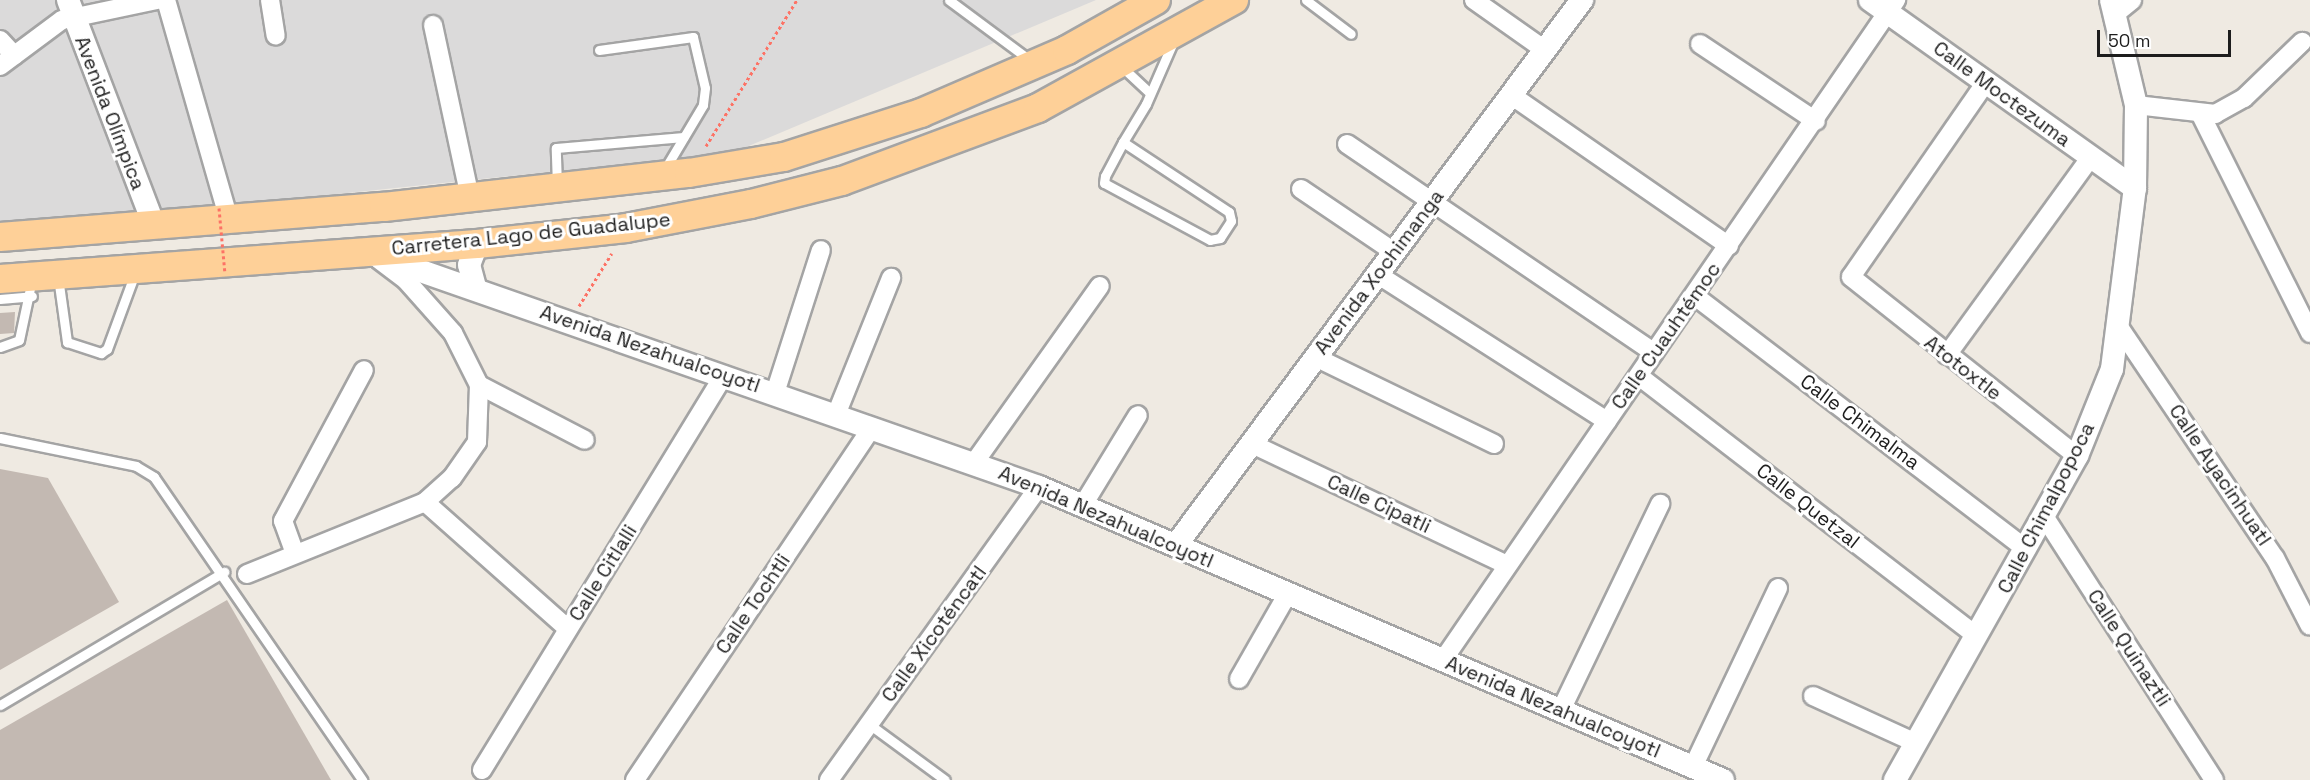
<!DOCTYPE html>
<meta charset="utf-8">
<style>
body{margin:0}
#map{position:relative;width:2310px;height:780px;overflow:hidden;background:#efeae2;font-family:"Space Grotesk",sans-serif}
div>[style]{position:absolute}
.residential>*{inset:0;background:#dbdada}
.building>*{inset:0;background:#c3b9b2}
.path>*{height:3px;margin-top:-1.5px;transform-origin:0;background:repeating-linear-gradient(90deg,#fd7265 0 3px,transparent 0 6px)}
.roads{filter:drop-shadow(2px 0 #a4a4a4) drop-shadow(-2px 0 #a4a4a4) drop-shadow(0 2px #a4a4a4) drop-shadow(0 -2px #a4a4a4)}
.service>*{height:9px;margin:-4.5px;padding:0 4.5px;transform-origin:4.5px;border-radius:4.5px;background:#fff}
.minor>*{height:18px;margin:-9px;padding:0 9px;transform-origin:9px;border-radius:9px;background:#fff}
.tertiary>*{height:22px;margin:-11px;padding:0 11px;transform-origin:11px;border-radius:11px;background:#fff}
.primary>*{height:28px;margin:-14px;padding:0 14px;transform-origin:14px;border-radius:14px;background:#fed098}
.path-bridge>*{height:3px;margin-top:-1.5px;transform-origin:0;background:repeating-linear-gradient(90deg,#fd7265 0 3px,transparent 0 6px)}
span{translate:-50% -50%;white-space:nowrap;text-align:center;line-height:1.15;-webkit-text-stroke:6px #fff;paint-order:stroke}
.street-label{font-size:20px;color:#1d1d1d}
.scale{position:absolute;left:2097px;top:30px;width:134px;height:27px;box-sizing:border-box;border:3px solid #1d1d1d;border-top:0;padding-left:8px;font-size:18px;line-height:21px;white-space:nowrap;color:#1d1d1d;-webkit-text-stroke:4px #fff;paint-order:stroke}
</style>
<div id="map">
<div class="residential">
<i style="clip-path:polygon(0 0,1096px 0,732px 153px,0 229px)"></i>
</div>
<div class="building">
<i style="clip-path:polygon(15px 312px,14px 333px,0 334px,0 313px)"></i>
<i style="clip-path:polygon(0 469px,48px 478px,119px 602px,0 670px)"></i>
<i style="clip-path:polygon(227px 600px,331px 780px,0 780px,0 730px)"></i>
</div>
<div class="path">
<i style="left:706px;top:146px;width:172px;rotate:-58.1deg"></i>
<i style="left:579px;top:306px;width:62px;rotate:-58.1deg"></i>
</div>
<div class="roads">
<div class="service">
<i style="left:949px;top:0;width:102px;rotate:36.6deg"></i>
<i style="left:1306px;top:0;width:56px;rotate:37.1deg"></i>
<i style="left:599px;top:50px;width:95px;rotate:-7.9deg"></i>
<i style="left:693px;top:37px;width:52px;rotate:76.8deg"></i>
<i style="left:705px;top:88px;width:17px;rotate:97deg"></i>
<i style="left:703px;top:105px;width:78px;rotate:120.8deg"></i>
<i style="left:1121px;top:66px;width:37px;rotate:43deg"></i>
<i style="left:1123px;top:142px;width:127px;rotate:33.4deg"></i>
<i style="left:1229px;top:212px;width:9px;rotate:77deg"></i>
<i style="left:1231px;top:221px;width:20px;rotate:123deg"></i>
<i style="left:1220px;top:238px;width:10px;rotate:169deg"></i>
<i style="left:1210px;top:240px;width:120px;rotate:-151.7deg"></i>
<i style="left:1104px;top:183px;width:7px;rotate:-82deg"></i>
<i style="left:1105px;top:176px;width:38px;rotate:-62deg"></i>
<i style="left:1123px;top:142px;width:44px;rotate:-58.8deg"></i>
<i style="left:1146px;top:104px;width:68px;rotate:-66.5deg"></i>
<i style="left:557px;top:185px;width:37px;rotate:-92deg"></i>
<i style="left:556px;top:148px;width:128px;rotate:-4.9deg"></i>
<i style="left:58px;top:277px;width:66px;rotate:82.1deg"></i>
<i style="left:67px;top:342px;width:36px;rotate:18deg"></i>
<i style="left:101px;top:353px;width:7px;rotate:-34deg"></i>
<i style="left:107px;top:349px;width:81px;rotate:-69.8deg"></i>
<i style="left:0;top:299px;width:32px;rotate:-5deg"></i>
<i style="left:0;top:347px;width:20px;rotate:-20deg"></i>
<i style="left:19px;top:340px;width:62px;rotate:-78deg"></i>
<i style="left:0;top:438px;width:139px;rotate:11.6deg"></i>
<i style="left:136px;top:466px;width:21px;rotate:31deg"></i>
<i style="left:154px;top:477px;width:368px;rotate:55.5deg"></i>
<i style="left:0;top:705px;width:261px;rotate:-30.7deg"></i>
<i style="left:869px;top:724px;width:94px;rotate:36.4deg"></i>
</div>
<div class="minor">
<i style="left:166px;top:0;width:228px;rotate:74deg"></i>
<i style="left:270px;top:0;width:36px;rotate:81deg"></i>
<i style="left:1474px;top:0;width:87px;rotate:35.2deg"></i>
<i style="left:2115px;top:14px;width:22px;rotate:-39deg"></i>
<i style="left:433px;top:25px;width:176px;rotate:77.9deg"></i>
<i style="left:0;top:40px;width:21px;rotate:47deg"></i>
<i style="left:1700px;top:44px;width:139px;rotate:33.6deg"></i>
<i style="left:0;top:66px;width:77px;rotate:-36.6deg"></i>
<i style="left:62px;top:20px;width:97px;rotate:-11.9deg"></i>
<i style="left:1986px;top:82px;width:237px;rotate:124.7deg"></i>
<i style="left:1851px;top:277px;width:288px;rotate:38.4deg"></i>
<i style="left:1511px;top:95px;width:265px;rotate:34.7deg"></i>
<i style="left:2136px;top:105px;width:80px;rotate:6.5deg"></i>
<i style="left:2215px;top:114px;width:33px;rotate:-29deg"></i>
<i style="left:2244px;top:98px;width:81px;rotate:-44deg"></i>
<i style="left:2201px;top:115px;width:244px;rotate:63.4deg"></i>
<i style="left:1347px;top:144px;width:371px;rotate:34.2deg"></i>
<i style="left:1301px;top:189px;width:112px;rotate:34.1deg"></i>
<i style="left:1377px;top:274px;width:273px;rotate:32.6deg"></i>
<i style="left:1695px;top:296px;width:417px;rotate:37.4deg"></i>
<i style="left:2121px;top:330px;width:275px;rotate:56deg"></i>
<i style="left:2275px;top:558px;width:76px;rotate:62.8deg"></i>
<i style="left:1947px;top:355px;width:243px;rotate:-54deg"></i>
<i style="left:1315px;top:357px;width:199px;rotate:25.9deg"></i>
<i style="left:1639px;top:376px;width:426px;rotate:37.6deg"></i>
<i style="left:479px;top:385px;width:119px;rotate:27.4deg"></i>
<i style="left:775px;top:393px;width:150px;rotate:-72.2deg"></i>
<i style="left:836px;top:415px;width:148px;rotate:-68.1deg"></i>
<i style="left:1250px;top:443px;width:284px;rotate:25.4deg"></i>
<i style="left:974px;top:463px;width:217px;rotate:-54.6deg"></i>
<i style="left:425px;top:502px;width:191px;rotate:41.6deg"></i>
<i style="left:1083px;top:505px;width:105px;rotate:-58.6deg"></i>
<i style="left:2044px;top:516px;width:314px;rotate:57.2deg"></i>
<i style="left:294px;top:551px;width:32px;rotate:-110deg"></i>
<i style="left:283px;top:521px;width:171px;rotate:-61.8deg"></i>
<i style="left:247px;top:574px;width:192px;rotate:-22deg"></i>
<i style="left:425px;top:502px;width:36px;rotate:-42deg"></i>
<i style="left:452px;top:478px;width:44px;rotate:-55.2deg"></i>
<i style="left:477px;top:442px;width:57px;rotate:-88deg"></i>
<i style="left:479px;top:385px;width:58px;rotate:-116.6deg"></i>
<i style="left:453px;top:333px;width:71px;rotate:-131.6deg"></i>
<i style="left:406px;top:280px;width:34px;rotate:-143deg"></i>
<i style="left:1443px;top:660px;width:801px;rotate:-55.54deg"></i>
<i style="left:1239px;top:679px;width:97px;rotate:-60.3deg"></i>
<i style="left:1813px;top:696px;width:113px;rotate:24.5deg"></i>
<i style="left:1561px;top:710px;width:229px;rotate:-64.3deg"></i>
<i style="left:1693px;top:767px;width:198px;rotate:-64.6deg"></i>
<i style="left:482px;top:770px;width:463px;rotate:-58.5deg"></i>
<i style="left:635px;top:780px;width:425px;rotate:-56.1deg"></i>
<i style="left:829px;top:780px;width:360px;rotate:-54.4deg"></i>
</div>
<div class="tertiary">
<i style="left:68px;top:0;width:241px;rotate:69.1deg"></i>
<i style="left:1870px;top:0;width:325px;rotate:35.4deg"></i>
<i style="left:375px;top:255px;width:703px;rotate:19.26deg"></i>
<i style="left:1039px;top:487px;width:744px;rotate:23.19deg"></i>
<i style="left:475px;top:287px;width:23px;rotate:-105deg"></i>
<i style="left:469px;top:265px;width:22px;rotate:-69deg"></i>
<i style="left:1176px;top:545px;width:680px;rotate:-53.32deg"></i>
<i style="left:1895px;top:780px;width:372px;rotate:-60.7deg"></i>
<i style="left:2077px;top:456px;width:94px;rotate:-68.1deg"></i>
<i style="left:2112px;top:369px;width:182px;rotate:-82.8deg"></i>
<i style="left:2135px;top:188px;width:83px;rotate:-89.3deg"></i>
<i style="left:2136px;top:105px;width:108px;rotate:-103.4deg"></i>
</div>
<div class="primary">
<i style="left:0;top:237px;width:385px;rotate:-4.5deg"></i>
<i style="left:384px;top:207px;width:307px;rotate:-6.4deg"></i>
<i style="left:689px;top:173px;width:96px;rotate:-9.6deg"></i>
<i style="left:784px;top:157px;width:144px;rotate:-17.8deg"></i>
<i style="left:921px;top:113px;width:159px;rotate:-23.3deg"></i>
<i style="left:1067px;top:50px;width:102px;rotate:-29.3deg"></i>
<i style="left:0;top:279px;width:478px;rotate:-4.2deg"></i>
<i style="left:477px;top:244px;width:150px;rotate:-6.1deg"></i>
<i style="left:626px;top:228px;width:127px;rotate:-10.9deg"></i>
<i style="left:751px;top:204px;width:94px;rotate:-14.2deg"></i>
<i style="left:842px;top:181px;width:209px;rotate:-20.4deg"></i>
<i style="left:1038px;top:108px;width:224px;rotate:-28.9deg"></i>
</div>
</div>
<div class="path-bridge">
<i style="left:219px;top:208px;width:66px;rotate:84.8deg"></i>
</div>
<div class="street-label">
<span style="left:2002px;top:94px;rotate:36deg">Calle Moctezuma</span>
<span style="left:110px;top:113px;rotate:69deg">Avenida Olímpica</span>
<span style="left:531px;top:234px;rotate:-6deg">Carretera Lago de Guadalupe</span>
<span style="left:1379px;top:272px;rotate:-53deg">Avenida Xochimanga</span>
<span style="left:1666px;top:336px;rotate:-55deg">Calle Cuauhtémoc</span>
<span style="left:650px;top:349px;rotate:19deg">Avenida Nezahualcoyotl</span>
<span style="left:1963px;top:368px;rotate:38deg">Atotoxtle</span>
<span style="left:1860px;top:422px;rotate:37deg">Calle Chimalma</span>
<span style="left:2220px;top:475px;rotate:56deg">Calle Ayacinhuatl</span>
<span style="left:1379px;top:504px;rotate:25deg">Calle Cipatli</span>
<span style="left:1808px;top:506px;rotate:38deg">Calle Quetzal</span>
<span style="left:2046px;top:508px;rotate:-63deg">Calle Chimalpopoca</span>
<span style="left:1106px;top:517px;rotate:23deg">Avenida Nezahualcoyotl</span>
<span style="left:603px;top:573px;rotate:-58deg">Calle Citlalli</span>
<span style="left:753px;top:604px;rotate:-56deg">Calle Tochtli</span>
<span style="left:934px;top:634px;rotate:-54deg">Calle Xicoténcatl</span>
<span style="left:2129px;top:648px;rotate:57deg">Calle Quinaztli</span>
<span style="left:1553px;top:707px;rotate:23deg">Avenida Nezahualcoyotl</span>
</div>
<div class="scale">50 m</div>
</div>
